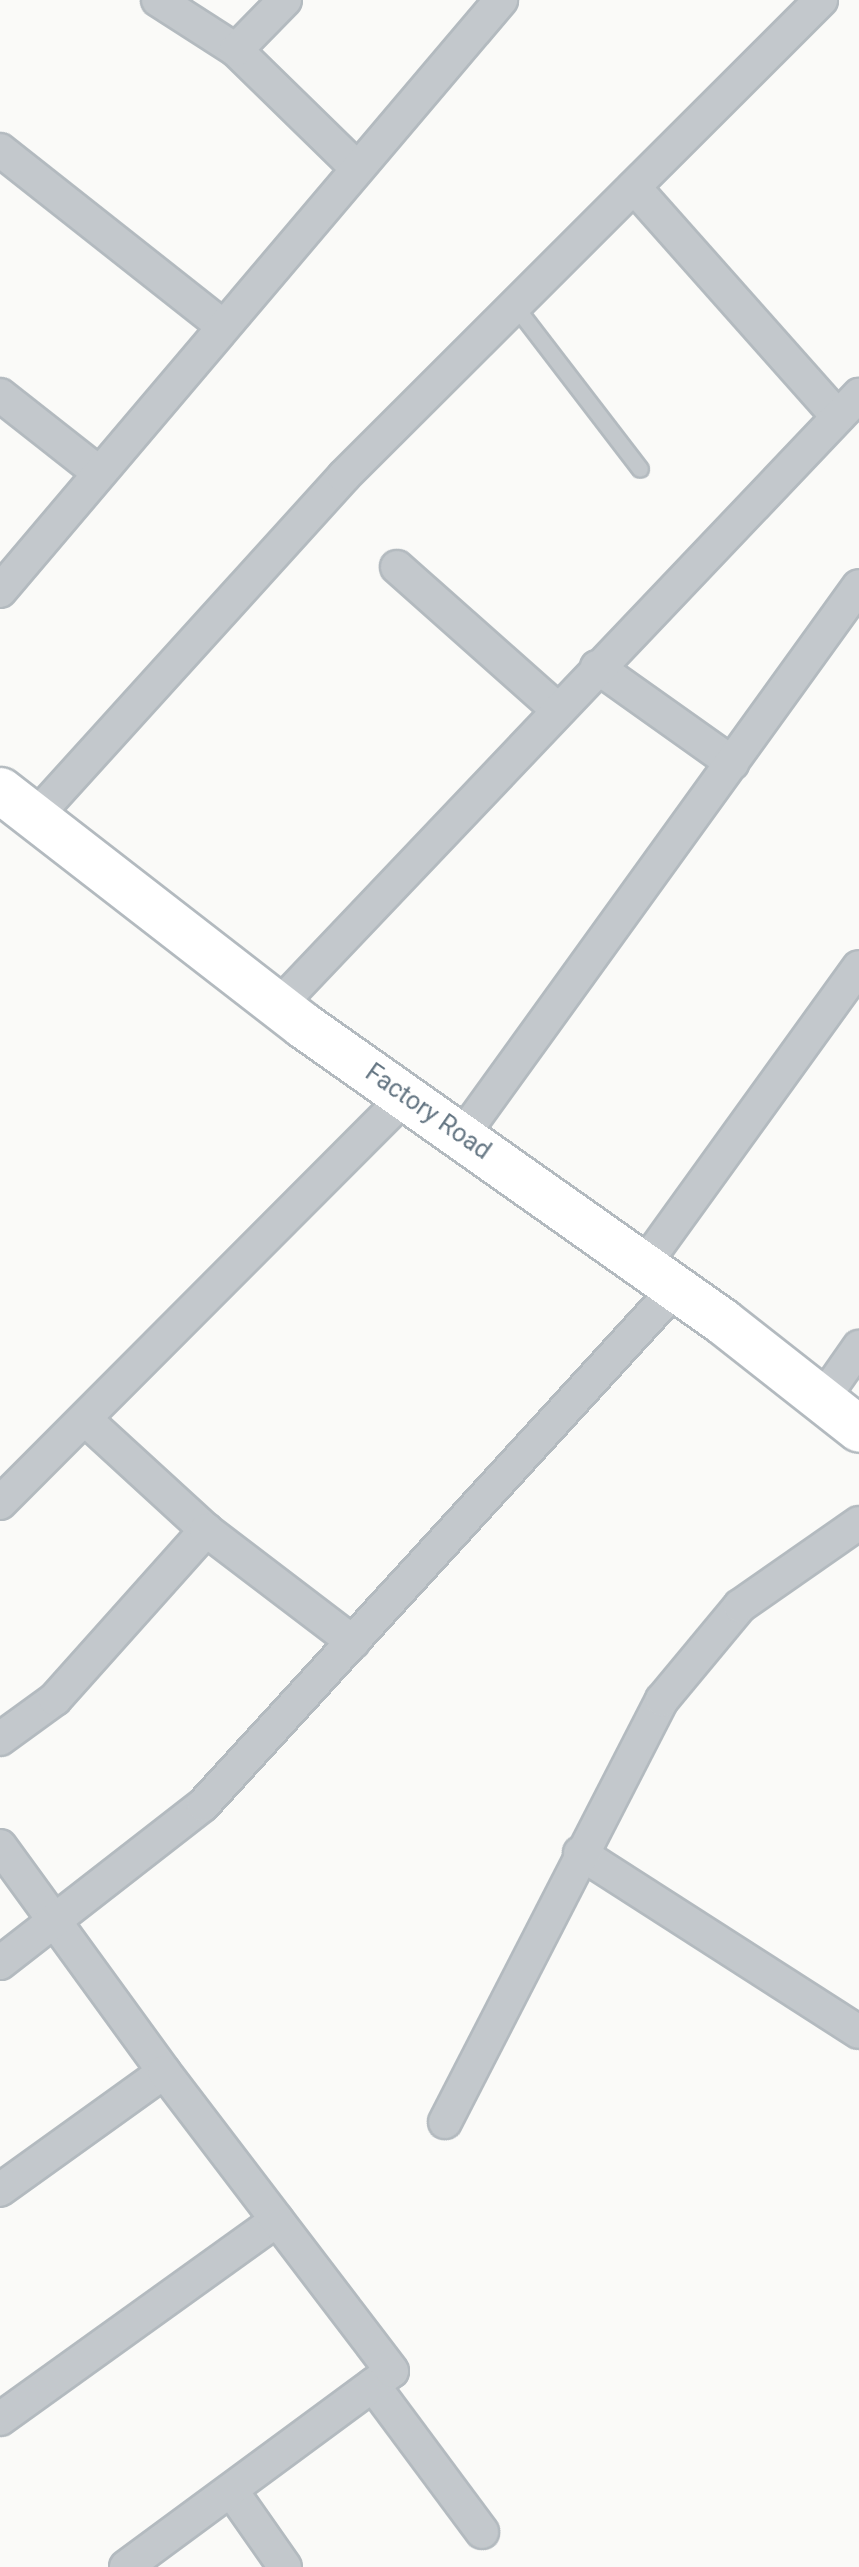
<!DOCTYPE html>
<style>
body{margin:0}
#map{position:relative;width:859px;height:2567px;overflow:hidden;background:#fafaf8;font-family:Roboto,sans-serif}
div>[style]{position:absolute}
.roads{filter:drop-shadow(2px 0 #b3babf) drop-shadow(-2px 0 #b3babf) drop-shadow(0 2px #b3babf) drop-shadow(0 -2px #b3babf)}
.lane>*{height:15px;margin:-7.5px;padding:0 7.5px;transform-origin:7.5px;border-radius:7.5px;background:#c3c8cc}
.street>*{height:32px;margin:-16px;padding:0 16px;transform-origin:16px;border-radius:16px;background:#c3c8cc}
.secondary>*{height:45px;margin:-22.5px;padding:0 22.5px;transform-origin:22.5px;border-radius:22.5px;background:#fff}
span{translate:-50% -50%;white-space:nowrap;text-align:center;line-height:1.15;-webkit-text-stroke:10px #fff;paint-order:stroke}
.street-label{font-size:25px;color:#657683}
</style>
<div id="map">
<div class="roads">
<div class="lane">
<i style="left:515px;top:306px;width:205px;rotate:52.5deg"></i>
</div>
<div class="street">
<i style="left:158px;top:0;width:93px;rotate:32.7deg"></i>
<i style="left:236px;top:50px;width:166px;rotate:44.3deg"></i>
<i style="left:236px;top:50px;width:70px;rotate:-45.6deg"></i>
<i style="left:0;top:150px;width:280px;rotate:38.3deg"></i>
<i style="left:634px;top:187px;width:307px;rotate:48.4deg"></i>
<i style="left:0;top:395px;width:125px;rotate:38.2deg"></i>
<i style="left:397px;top:567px;width:214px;rotate:41.6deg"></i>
<i style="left:0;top:591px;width:775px;rotate:-49.71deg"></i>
<i style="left:597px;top:667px;width:166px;rotate:35.4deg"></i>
<i style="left:35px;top:817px;width:460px;rotate:-47.8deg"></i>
<i style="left:344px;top:476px;width:674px;rotate:-44.94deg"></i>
<i style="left:279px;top:1005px;width:842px;rotate:-46.44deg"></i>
<i style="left:462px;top:1136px;width:678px;rotate:-54.18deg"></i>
<i style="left:644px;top:1265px;width:367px;rotate:-54.2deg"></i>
<i style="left:822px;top:1400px;width:65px;rotate:-55.1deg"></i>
<i style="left:86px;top:1420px;width:163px;rotate:42.5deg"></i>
<i style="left:0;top:1503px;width:573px;rotate:-45.07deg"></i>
<i style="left:0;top:1739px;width:68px;rotate:-36deg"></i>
<i style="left:55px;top:1699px;width:227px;rotate:-48.2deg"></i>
<i style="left:206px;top:1530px;width:185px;rotate:37.3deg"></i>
<i style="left:0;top:1846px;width:279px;rotate:54deg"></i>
<i style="left:164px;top:2072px;width:202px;rotate:144.3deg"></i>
<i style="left:580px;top:1853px;width:331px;rotate:32.7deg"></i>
<i style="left:0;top:1963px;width:257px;rotate:-37.9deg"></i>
<i style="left:203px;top:1805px;width:701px;rotate:-47.54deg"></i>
<i style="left:445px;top:2122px;width:475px;rotate:-62.8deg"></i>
<i style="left:662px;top:1700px;width:122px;rotate:-50.3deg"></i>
<i style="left:740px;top:1606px;width:145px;rotate:-34.9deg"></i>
<i style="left:373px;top:2385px;width:183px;rotate:53.4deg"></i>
<i style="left:0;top:2419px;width:341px;rotate:-35.7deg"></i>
<i style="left:231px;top:2490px;width:94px;rotate:55deg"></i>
<i style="left:126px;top:2567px;width:330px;rotate:-36.4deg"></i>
<i style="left:392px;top:2371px;width:376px;rotate:-127.3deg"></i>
</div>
<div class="secondary">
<i style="left:0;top:790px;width:383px;rotate:37.8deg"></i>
<i style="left:303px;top:1025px;width:513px;rotate:35.24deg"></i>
<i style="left:722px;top:1321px;width:174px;rotate:38.2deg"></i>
</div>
</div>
<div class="street-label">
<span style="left:428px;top:1112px;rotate:35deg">Factory Road</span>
</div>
</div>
